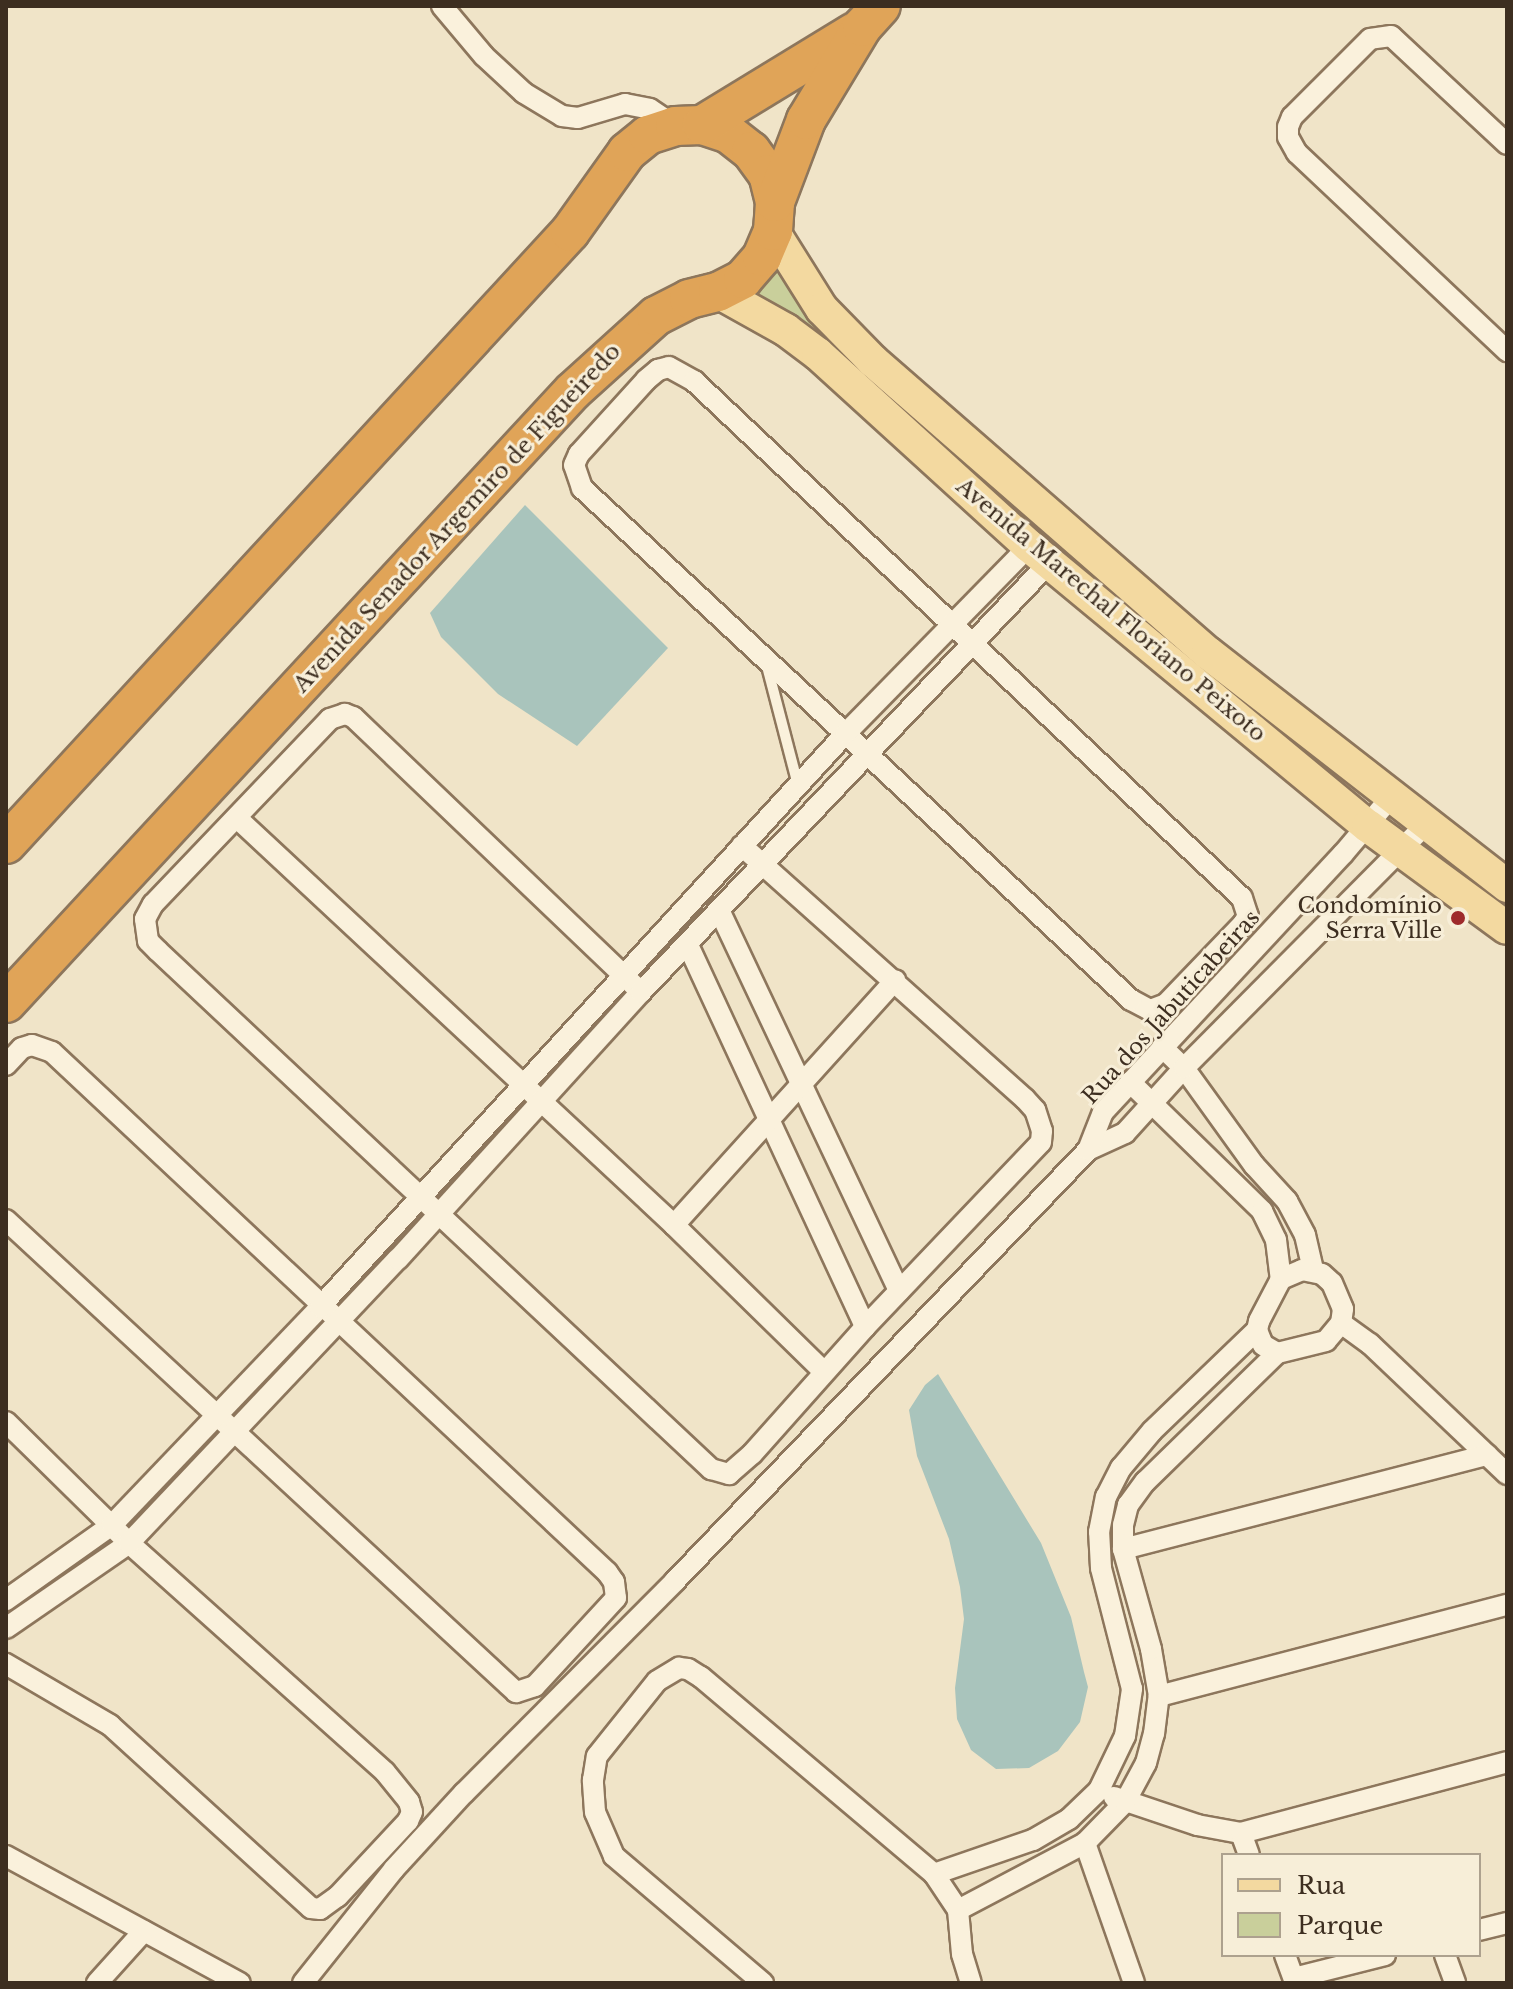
<!DOCTYPE html>
<meta charset="utf-8">
<style>
body{margin:0}
#map{position:relative;width:1513px;height:1989px;overflow:hidden;background:#f0e4c8;font-family:"Libre Baskerville",serif}
div>[style]{position:absolute}
.green>*{inset:0;background:#c9cf9b}
.water>*{inset:0;background:#a9c4bc}
.roads{filter:drop-shadow(2px 0 #8d765c) drop-shadow(-2px 0 #8d765c) drop-shadow(0 2px #8d765c) drop-shadow(0 -2px #8d765c)}
.lane>*{height:10px;margin:-5px;padding:0 5px;transform-origin:5px;border-radius:5px;background:#faf1dc}
.street>*{height:20px;margin:-10px;padding:0 10px;transform-origin:10px;border-radius:10px;background:#faf1dc}
.primary>*{height:32px;margin:-16px;padding:0 16px;transform-origin:16px;border-radius:16px;background:#f3d9a0}
.highway>*{height:38px;margin:-19px;padding:0 19px;transform-origin:19px;border-radius:19px;background:#e0a458}
.dots>*{width:22px;height:22px;translate:-50% -50%;box-sizing:border-box;border:4px solid #f7eed8;border-radius:50%}
span{translate:-50% -50%;white-space:nowrap;text-align:center;line-height:1.15;-webkit-text-stroke:6px #f7eed8;paint-order:stroke}
.street-label{font-size:22px;color:#3d2e20}
.poi-label{font-size:22px;color:#3d2e20}
.right{translate:-100% -50%;text-align:right}
.frame{position:absolute;inset:0;border:8px solid #3d2e20;pointer-events:none}
.legend{position:absolute;left:1221px;top:1853px;width:260px;height:104px;box-sizing:border-box;background:#f7eed8;border:2px solid #ada18e;margin:0;padding:10px 14px;list-style:none;font-size:24px;color:#3d2e20}
.legend li{display:flex;align-items:center;gap:16px;height:40px}
.legend b{width:40px;border:2px solid #ada18e}
</style>
<div id="map">
<div class="green">
<i style="clip-path:polygon(774px 243px,996px 474px,976px 492px,729px 292px)"></i>
</div>
<div class="water">
<i style="clip-path:polygon(525px 505px,668px 648px,577px 746px,498px 694px,441px 637px,430px 613px)"></i>
<i style="clip-path:polygon(938px 1374px,1041px 1543px,1071px 1617px,1084px 1672px,1088px 1687px,1080px 1722px,1058px 1751px,1029px 1768px,996px 1769px,971px 1750px,957px 1719px,955px 1688px,964px 1619px,960px 1587px,949px 1539px,917px 1456px,909px 1410px,925px 1385px)"></i>
</div>
<div class="roads">
<div class="lane">
<i style="left:767px;top:666px;width:123px;rotate:75.4deg"></i>
</div>
<div class="street">
<i style="left:442px;top:6px;width:65px;rotate:50deg"></i>
<i style="left:484px;top:56px;width:54px;rotate:42.8deg"></i>
<i style="left:524px;top:93px;width:44px;rotate:31.2deg"></i>
<i style="left:562px;top:116px;width:16px;rotate:7deg"></i>
<i style="left:578px;top:118px;width:49px;rotate:-16.6deg"></i>
<i style="left:625px;top:104px;width:25px;rotate:11deg"></i>
<i style="left:650px;top:109px;width:30px;rotate:34deg"></i>
<i style="left:1507px;top:144px;width:158px;rotate:-137deg"></i>
<i style="left:1391px;top:36px;width:21px;rotate:172deg"></i>
<i style="left:1370px;top:39px;width:110px;rotate:135deg"></i>
<i style="left:1292px;top:117px;width:11px;rotate:112deg"></i>
<i style="left:1288px;top:127px;width:10px;rotate:90deg"></i>
<i style="left:1288px;top:137px;width:18px;rotate:61deg"></i>
<i style="left:1297px;top:153px;width:289px;rotate:43.3deg"></i>
<i style="left:669px;top:367px;width:29px;rotate:29deg"></i>
<i style="left:694px;top:381px;width:753px;rotate:43.33deg"></i>
<i style="left:1242px;top:898px;width:19px;rotate:72deg"></i>
<i style="left:1248px;top:916px;width:9px;rotate:122deg"></i>
<i style="left:1243px;top:924px;width:111px;rotate:133.9deg"></i>
<i style="left:1166px;top:1004px;width:17px;rotate:159deg"></i>
<i style="left:1150px;top:1010px;width:21px;rotate:-152deg"></i>
<i style="left:1131px;top:1000px;width:751px;rotate:-137deg"></i>
<i style="left:582px;top:488px;width:24px;rotate:-109deg"></i>
<i style="left:574px;top:465px;width:12px;rotate:-66deg"></i>
<i style="left:579px;top:454px;width:100px;rotate:-47.8deg"></i>
<i style="left:646px;top:380px;width:16px;rotate:-40deg"></i>
<i style="left:658px;top:370px;width:11px;rotate:-15deg"></i>
<i style="left:237px;top:818px;width:597px;rotate:42.96deg"></i>
<i style="left:674px;top:1225px;width:210px;rotate:44.4deg"></i>
<i style="left:720px;top:912px;width:419px;rotate:64.7deg"></i>
<i style="left:688px;top:945px;width:421px;rotate:65.1deg"></i>
<i style="left:641px;top:992px;width:398px;rotate:-136.3deg"></i>
<i style="left:353px;top:717px;width:9px;rotate:-159deg"></i>
<i style="left:345px;top:714px;width:16px;rotate:162deg"></i>
<i style="left:330px;top:719px;width:256px;rotate:133.7deg"></i>
<i style="left:153px;top:904px;width:17px;rotate:118deg"></i>
<i style="left:145px;top:919px;width:22px;rotate:82deg"></i>
<i style="left:148px;top:941px;width:14px;rotate:45deg"></i>
<i style="left:158px;top:951px;width:758px;rotate:43.13deg"></i>
<i style="left:711px;top:1469px;width:19px;rotate:16deg"></i>
<i style="left:729px;top:1474px;width:30px;rotate:-41deg"></i>
<i style="left:752px;top:1454px;width:170px;rotate:-48.3deg"></i>
<i style="left:865px;top:1327px;width:255px;rotate:-46.4deg"></i>
<i style="left:1041px;top:1142px;width:11px;rotate:-85deg"></i>
<i style="left:1042px;top:1131px;width:22px;rotate:-108deg"></i>
<i style="left:1035px;top:1110px;width:15px;rotate:-132deg"></i>
<i style="left:1025px;top:1099px;width:380px;rotate:-138.2deg"></i>
<i style="left:1162px;top:1047px;width:30px;rotate:44deg"></i>
<i style="left:1184px;top:1068px;width:120px;rotate:54.2deg"></i>
<i style="left:1254px;top:1165px;width:49px;rotate:47.5deg"></i>
<i style="left:1287px;top:1201px;width:38px;rotate:62deg"></i>
<i style="left:1305px;top:1235px;width:37px;rotate:77deg"></i>
<i style="left:6px;top:1065px;width:23px;rotate:-47deg"></i>
<i style="left:22px;top:1048px;width:10px;rotate:-17deg"></i>
<i style="left:32px;top:1045px;width:21px;rotate:19deg"></i>
<i style="left:52px;top:1052px;width:761px;rotate:43.14deg"></i>
<i style="left:607px;top:1572px;width:12px;rotate:55deg"></i>
<i style="left:614px;top:1582px;width:16px;rotate:83deg"></i>
<i style="left:616px;top:1598px;width:120px;rotate:132.6deg"></i>
<i style="left:535px;top:1686px;width:20px;rotate:162deg"></i>
<i style="left:516px;top:1692px;width:695px;rotate:-137.22deg"></i>
<i style="left:1130px;top:1082px;width:185px;rotate:44.3deg"></i>
<i style="left:1262px;top:1211px;width:32px;rotate:64deg"></i>
<i style="left:1276px;top:1240px;width:39px;rotate:83deg"></i>
<i style="left:1088px;top:1150px;width:41px;rotate:-24.7deg"></i>
<i style="left:1125px;top:1133px;width:88px;rotate:-47.8deg"></i>
<i style="left:1184px;top:1068px;width:345px;rotate:-45.2deg"></i>
<i style="left:674px;top:1225px;width:330px;rotate:-47.9deg"></i>
<i style="left:1302px;top:1270px;width:20px;rotate:11deg"></i>
<i style="left:1322px;top:1274px;width:13px;rotate:42deg"></i>
<i style="left:1332px;top:1283px;width:28px;rotate:67deg"></i>
<i style="left:1343px;top:1309px;width:14px;rotate:98deg"></i>
<i style="left:1341px;top:1323px;width:23px;rotate:130deg"></i>
<i style="left:1326px;top:1341px;width:50px;rotate:166.2deg"></i>
<i style="left:1277px;top:1353px;width:16px;rotate:-150deg"></i>
<i style="left:1263px;top:1345px;width:16px;rotate:-112deg"></i>
<i style="left:1257px;top:1330px;width:9px;rotate:-77deg"></i>
<i style="left:1259px;top:1321px;width:47px;rotate:-62.4deg"></i>
<i style="left:1281px;top:1279px;width:23px;rotate:-23deg"></i>
<i style="left:1341px;top:1323px;width:36px;rotate:36deg"></i>
<i style="left:1370px;top:1344px;width:189px;rotate:43.5deg"></i>
<i style="left:6px;top:1422px;width:173px;rotate:44.5deg"></i>
<i style="left:129px;top:1543px;width:343px;rotate:41.8deg"></i>
<i style="left:385px;top:1772px;width:38px;rotate:51deg"></i>
<i style="left:409px;top:1802px;width:10px;rotate:73deg"></i>
<i style="left:412px;top:1812px;width:10px;rotate:114deg"></i>
<i style="left:408px;top:1821px;width:103px;rotate:133deg"></i>
<i style="left:338px;top:1896px;width:22px;rotate:144deg"></i>
<i style="left:320px;top:1909px;width:9px;rotate:-174deg"></i>
<i style="left:311px;top:1908px;width:272px;rotate:-137.7deg"></i>
<i style="left:110px;top:1725px;width:121px;rotate:-149.6deg"></i>
<i style="left:1123px;top:1549px;width:376px;rotate:-14.5deg"></i>
<i style="left:6px;top:1600px;width:130px;rotate:-35.3deg"></i>
<i style="left:112px;top:1525px;width:301px;rotate:-46.3deg"></i>
<i style="left:320px;top:1307px;width:779px;rotate:-47.5deg"></i>
<i style="left:846px;top:733px;width:262px;rotate:-45.6deg"></i>
<i style="left:6px;top:1628px;width:150px;rotate:-34.6deg"></i>
<i style="left:129px;top:1543px;width:391px;rotate:-46.6deg"></i>
<i style="left:398px;top:1259px;width:361px;rotate:-47.7deg"></i>
<i style="left:641px;top:992px;width:592px;rotate:-46.44deg"></i>
<i style="left:1159px;top:1696px;width:360px;rotate:-14.7deg"></i>
<i style="left:1114px;top:1797px;width:88px;rotate:18.6deg"></i>
<i style="left:1197px;top:1825px;width:45px;rotate:10.3deg"></i>
<i style="left:1241px;top:1833px;width:275px;rotate:-14.9deg"></i>
<i style="left:1241px;top:1833px;width:23px;rotate:70deg"></i>
<i style="left:1085px;top:1843px;width:148px;rotate:70.7deg"></i>
<i style="left:6px;top:1856px;width:266px;rotate:28.5deg"></i>
<i style="left:934px;top:1874px;width:105px;rotate:-19deg"></i>
<i style="left:1033px;top:1840px;width:42px;rotate:-30.3deg"></i>
<i style="left:1069px;top:1819px;width:42px;rotate:-44deg"></i>
<i style="left:1099px;top:1790px;width:60px;rotate:-64.3deg"></i>
<i style="left:1125px;top:1736px;width:48px;rotate:-81.5deg"></i>
<i style="left:1132px;top:1689px;width:125px;rotate:-104.4deg"></i>
<i style="left:1101px;top:1568px;width:36px;rotate:-93deg"></i>
<i style="left:1099px;top:1532px;width:36px;rotate:-79deg"></i>
<i style="left:1106px;top:1497px;width:33px;rotate:-63deg"></i>
<i style="left:1121px;top:1468px;width:48px;rotate:-50deg"></i>
<i style="left:1152px;top:1431px;width:146px;rotate:-43.9deg"></i>
<i style="left:958px;top:1910px;width:144px;rotate:-27.8deg"></i>
<i style="left:1085px;top:1843px;width:57px;rotate:-45.7deg"></i>
<i style="left:1125px;top:1802px;width:44px;rotate:-61.7deg"></i>
<i style="left:1146px;top:1763px;width:30px;rotate:-75deg"></i>
<i style="left:1154px;top:1734px;width:38px;rotate:-83deg"></i>
<i style="left:1159px;top:1696px;width:48px;rotate:-99.7deg"></i>
<i style="left:1151px;top:1649px;width:104px;rotate:-105.6deg"></i>
<i style="left:1123px;top:1549px;width:24px;rotate:-90deg"></i>
<i style="left:1123px;top:1525px;width:21px;rotate:-76deg"></i>
<i style="left:1128px;top:1505px;width:29px;rotate:-54deg"></i>
<i style="left:1145px;top:1482px;width:185px;rotate:-44.3deg"></i>
<i style="left:1479px;top:1930px;width:29px;rotate:-14deg"></i>
<i style="left:1285px;top:1955px;width:30px;rotate:70deg"></i>
<i style="left:1445px;top:1955px;width:30px;rotate:70deg"></i>
<i style="left:1294px;top:1978px;width:94px;rotate:-14.2deg"></i>
<i style="left:97px;top:1983px;width:70px;rotate:-47.9deg"></i>
<i style="left:303px;top:1983px;width:146px;rotate:-51.4deg"></i>
<i style="left:394px;top:1869px;width:103px;rotate:-47.4deg"></i>
<i style="left:464px;top:1793px;width:299px;rotate:-45.1deg"></i>
<i style="left:675px;top:1581px;width:597px;rotate:-46.22deg"></i>
<i style="left:1088px;top:1150px;width:41px;rotate:-68.5deg"></i>
<i style="left:1103px;top:1112px;width:352px;rotate:-47.1deg"></i>
<i style="left:1343px;top:854px;width:76px;rotate:-49.8deg"></i>
<i style="left:763px;top:1983px;width:196px;rotate:-139.6deg"></i>
<i style="left:614px;top:1856px;width:48px;rotate:-113.4deg"></i>
<i style="left:595px;top:1812px;width:32px;rotate:-94deg"></i>
<i style="left:593px;top:1780px;width:24px;rotate:-81deg"></i>
<i style="left:597px;top:1756px;width:96px;rotate:-51.3deg"></i>
<i style="left:657px;top:1681px;width:26px;rotate:-31deg"></i>
<i style="left:679px;top:1668px;width:9px;rotate:6deg"></i>
<i style="left:688px;top:1669px;width:15px;rotate:32deg"></i>
<i style="left:701px;top:1677px;width:305px;rotate:40.2deg"></i>
<i style="left:934px;top:1874px;width:43px;rotate:56.3deg"></i>
<i style="left:958px;top:1910px;width:44px;rotate:84.8deg"></i>
<i style="left:962px;top:1954px;width:30px;rotate:73deg"></i>
</div>
<div class="primary">
<i style="left:773px;top:231px;width:92px;rotate:57.9deg"></i>
<i style="left:822px;top:309px;width:73px;rotate:45.6deg"></i>
<i style="left:873px;top:361px;width:444px;rotate:41.1deg"></i>
<i style="left:1208px;top:653px;width:379px;rotate:37.9deg"></i>
<i style="left:718px;top:292px;width:78px;rotate:29.2deg"></i>
<i style="left:786px;top:330px;width:40px;rotate:37deg"></i>
<i style="left:818px;top:354px;width:285px;rotate:42.3deg"></i>
<i style="left:1029px;top:546px;width:440px;rotate:39.6deg"></i>
<i style="left:1368px;top:826px;width:172px;rotate:36.3deg"></i>
</div>
<div class="highway">
<i style="left:702px;top:125px;width:28px;rotate:18deg"></i>
<i style="left:729px;top:134px;width:28px;rotate:38deg"></i>
<i style="left:751px;top:151px;width:29px;rotate:54deg"></i>
<i style="left:768px;top:174px;width:29px;rotate:76deg"></i>
<i style="left:6px;top:844px;width:832px;rotate:-47.34deg"></i>
<i style="left:570px;top:232px;width:98px;rotate:-54.5deg"></i>
<i style="left:627px;top:152px;width:27px;rotate:-39deg"></i>
<i style="left:648px;top:135px;width:28px;rotate:-18deg"></i>
<i style="left:675px;top:126px;width:27px;rotate:-2deg"></i>
<i style="left:702px;top:125px;width:177px;rotate:-31.4deg"></i>
<i style="left:6px;top:1003px;width:834px;rotate:-47.19deg"></i>
<i style="left:573px;top:391px;width:112px;rotate:-42.1deg"></i>
<i style="left:656px;top:316px;width:37px;rotate:-27deg"></i>
<i style="left:689px;top:299px;width:30px;rotate:-14deg"></i>
<i style="left:718px;top:292px;width:28px;rotate:-27deg"></i>
<i style="left:743px;top:279px;width:29px;rotate:-49deg"></i>
<i style="left:762px;top:257px;width:28px;rotate:-67deg"></i>
<i style="left:773px;top:231px;width:29px;rotate:-86deg"></i>
<i style="left:775px;top:202px;width:88px;rotate:-69.3deg"></i>
<i style="left:806px;top:120px;width:109px;rotate:-58.9deg"></i>
<i style="left:862px;top:27px;width:28px;rotate:-48deg"></i>
</div>
</div>
<div class="dots">
<i style="left:1458px;top:918px;background:#9e2a2b"></i>
</div>
<div class="street-label">
<span style="left:457px;top:518px;rotate:-47deg">Avenida Senador Argemiro de Figueiredo</span>
<span style="left:1111px;top:610px;rotate:40deg">Avenida Marechal Floriano Peixoto</span>
<span style="left:1171px;top:1007px;rotate:-48deg">Rua dos Jabuticabeiras</span>
</div>
<div class="poi-label">
<span class="right" style="left:1442px;top:918px">Condomínio<br>Serra Ville</span>
</div>
<div class="frame"></div>
<ul class="legend">
<li><b style="height:10px;background:#f3d9a0"></b>Rua</li>
<li><b style="height:22px;background:#c9cf9b"></b>Parque</li>
</ul>
</div>
